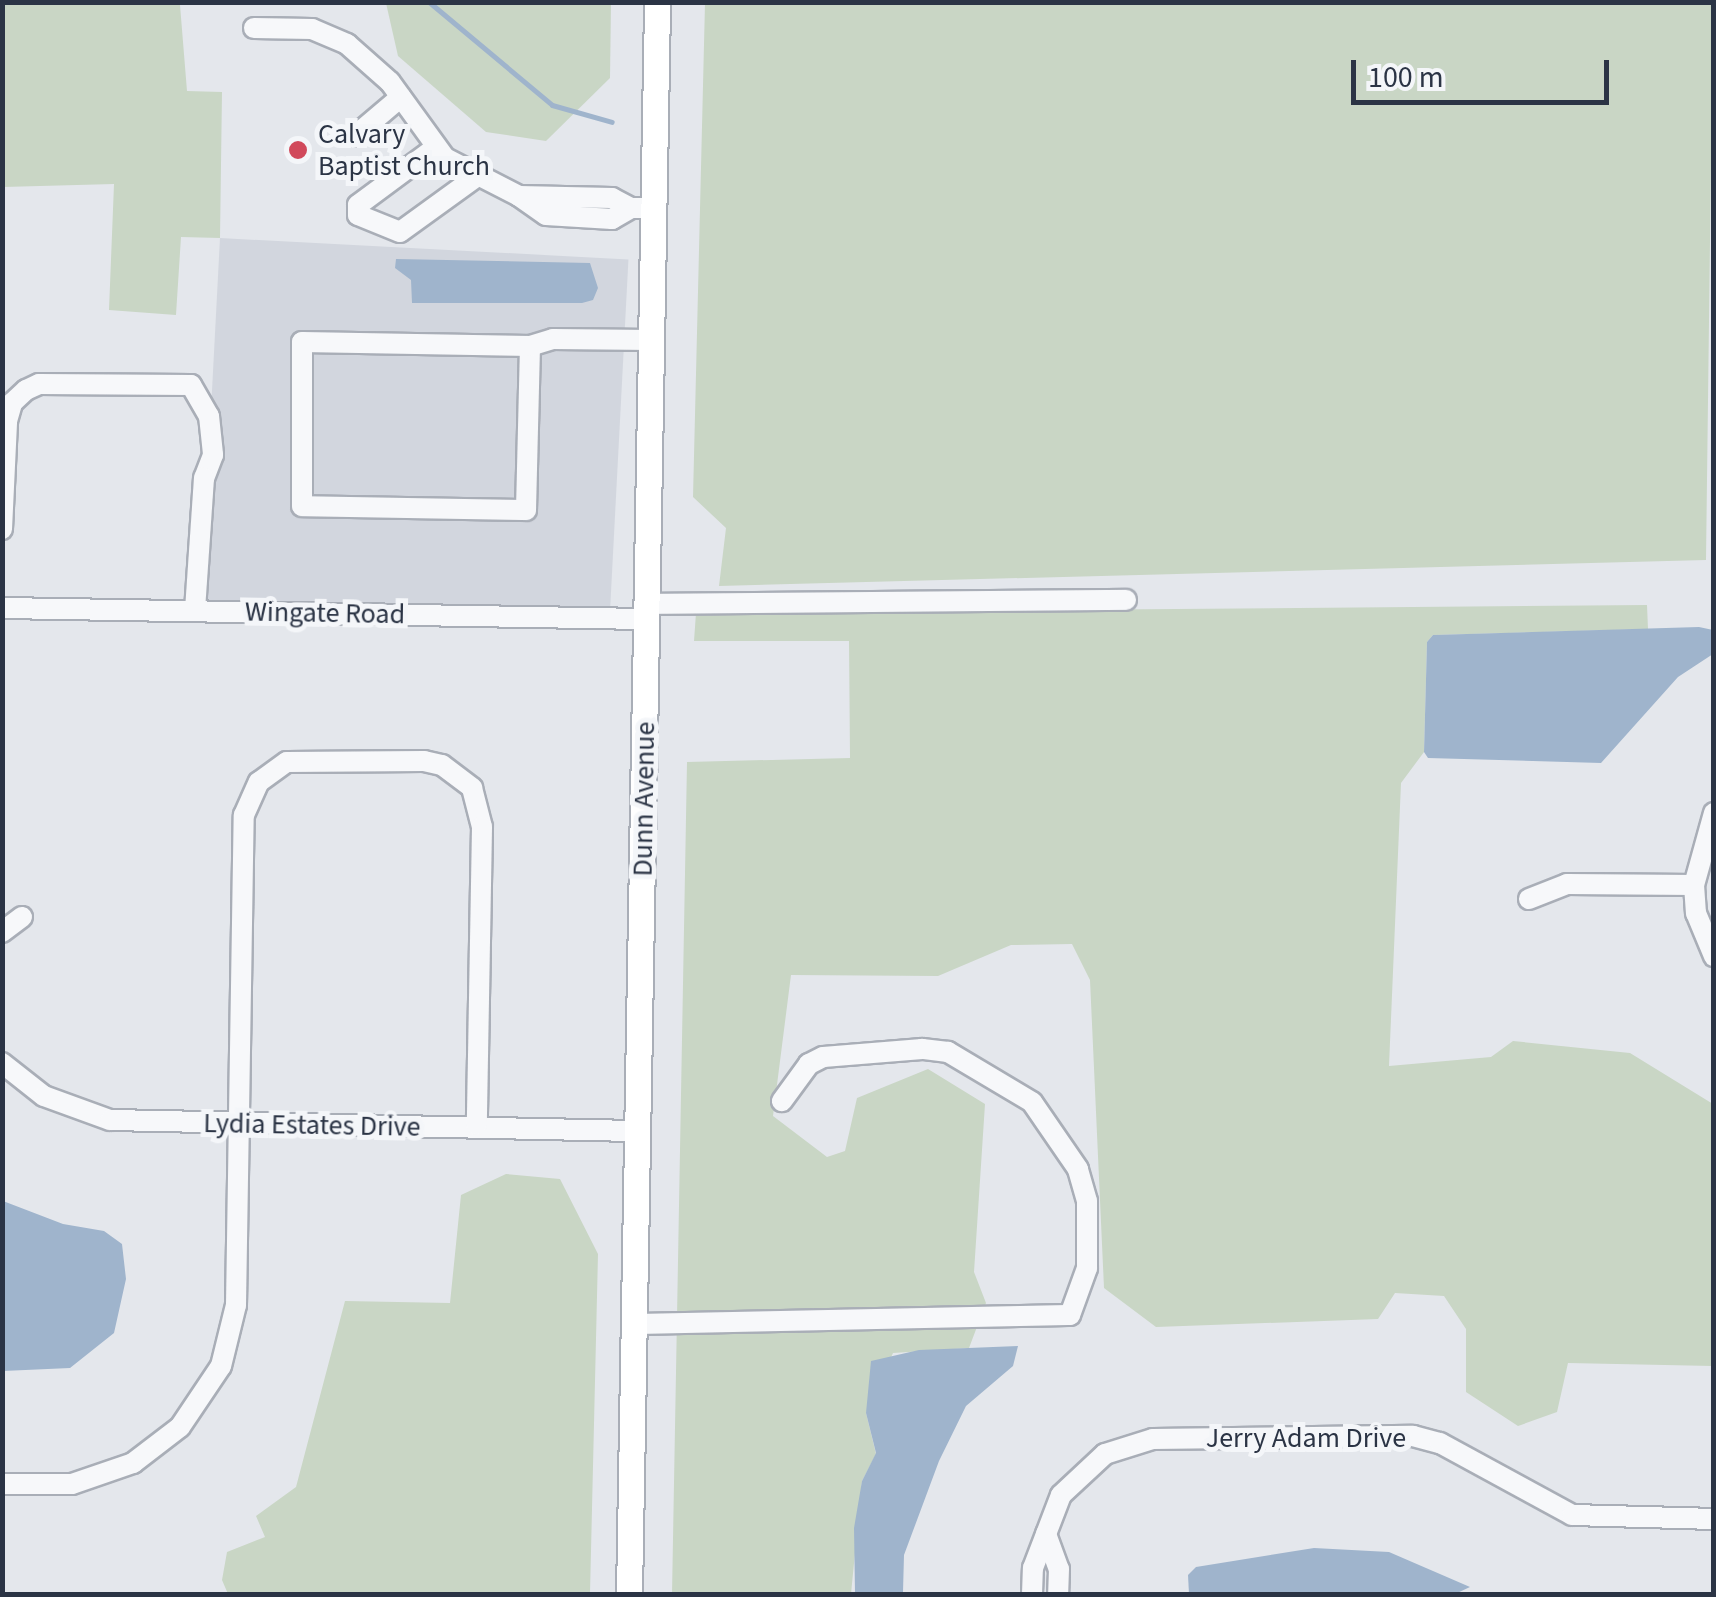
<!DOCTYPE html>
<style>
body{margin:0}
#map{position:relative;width:1716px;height:1597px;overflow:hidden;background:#e4e7ec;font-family:"Source Sans 3",sans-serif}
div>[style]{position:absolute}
.built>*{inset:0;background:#d2d6de;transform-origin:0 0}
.green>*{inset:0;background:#c9d6c5}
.water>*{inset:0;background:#9fb4cc}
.stream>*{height:5px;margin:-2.5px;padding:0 2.5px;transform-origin:2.5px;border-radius:2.5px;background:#9fb4cc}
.roads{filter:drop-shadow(2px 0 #a9aeb7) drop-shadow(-2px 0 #a9aeb7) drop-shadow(0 2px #a9aeb7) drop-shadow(0 -2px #a9aeb7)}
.minor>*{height:20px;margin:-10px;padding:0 10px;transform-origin:10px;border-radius:10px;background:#f7f8fa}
.major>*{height:25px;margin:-12.5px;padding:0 12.5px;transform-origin:12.5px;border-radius:12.5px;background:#fff}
.dots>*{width:28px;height:28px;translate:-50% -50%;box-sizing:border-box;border:5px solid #f4f6f9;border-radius:50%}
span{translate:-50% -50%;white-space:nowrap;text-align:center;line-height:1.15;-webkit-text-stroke:10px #f4f6f9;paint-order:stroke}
.poi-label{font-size:28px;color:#2b3445}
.left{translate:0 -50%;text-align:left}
.street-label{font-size:28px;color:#2b3445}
.frame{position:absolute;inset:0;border:5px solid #2b3445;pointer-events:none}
.scale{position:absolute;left:1351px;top:60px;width:258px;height:45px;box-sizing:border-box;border:5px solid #2b3445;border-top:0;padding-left:12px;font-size:30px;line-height:35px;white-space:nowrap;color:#2b3445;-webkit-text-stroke:8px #f4f6f9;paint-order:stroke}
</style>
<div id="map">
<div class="built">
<i style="left:220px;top:238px;width:409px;height:364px;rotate:3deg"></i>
</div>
<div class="green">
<i style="clip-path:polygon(2px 3px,180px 5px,187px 91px,222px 92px,220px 238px,181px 237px,176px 315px,109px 310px,114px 184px,3px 187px)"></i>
<i style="clip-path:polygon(386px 3px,611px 3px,610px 78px,546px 141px,486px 132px,398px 56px)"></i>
<i style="clip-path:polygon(705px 3px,1713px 3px,1706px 560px,719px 586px,726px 528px,693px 497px)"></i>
<i style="clip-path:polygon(1647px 605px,1648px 629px,1433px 635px,1427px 642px,1424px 752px,1401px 783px,1389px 1066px,1491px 1057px,1513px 1041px,1630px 1053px,1713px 1104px,1713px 1366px,1568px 1363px,1557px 1412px,1518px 1426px,1466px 1392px,1466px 1329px,1444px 1296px,1395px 1293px,1378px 1319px,1156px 1327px,1104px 1288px,1090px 980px,1072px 944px,1011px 945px,938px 976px,791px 975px,773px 1116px,827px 1157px,845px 1151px,857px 1098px,928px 1069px,985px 1104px,974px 1272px,986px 1303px,969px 1348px,893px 1353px,866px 1413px,876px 1454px,862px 1481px,851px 1594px,672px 1594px,687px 762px,850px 758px,849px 641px,694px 641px,696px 613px)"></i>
<i style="clip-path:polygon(506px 1174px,560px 1179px,598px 1254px,590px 1594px,228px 1594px,222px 1580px,227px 1552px,265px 1537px,256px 1516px,296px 1487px,345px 1301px,450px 1303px,461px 1195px)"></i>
</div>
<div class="water">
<i style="clip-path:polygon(396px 259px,590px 263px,598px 288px,593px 300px,582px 303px,412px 303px,411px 280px,395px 268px)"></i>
<i style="clip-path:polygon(1699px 627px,1713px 630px,1713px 654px,1678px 677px,1601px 763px,1428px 758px,1424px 752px,1427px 642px,1433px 635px)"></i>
<i style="clip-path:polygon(3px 1201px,63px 1224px,104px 1231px,122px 1244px,126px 1279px,114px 1333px,70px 1368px,3px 1371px)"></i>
<i style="clip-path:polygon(1018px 1346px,1013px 1366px,966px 1406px,939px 1461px,904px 1555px,903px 1592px,855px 1594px,854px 1528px,862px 1481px,876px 1453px,866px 1413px,871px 1361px,919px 1350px)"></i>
<i style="clip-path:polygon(1314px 1548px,1389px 1552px,1470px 1587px,1455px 1594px,1189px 1594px,1188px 1575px,1196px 1567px)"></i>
</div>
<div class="stream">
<i style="left:429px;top:2px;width:160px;rotate:39.9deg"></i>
<i style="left:552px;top:105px;width:62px;rotate:15.8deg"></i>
</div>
<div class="roads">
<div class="minor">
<i style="left:254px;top:28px;width:58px;rotate:1deg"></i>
<i style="left:312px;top:29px;width:38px;rotate:23deg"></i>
<i style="left:347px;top:44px;width:57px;rotate:41.5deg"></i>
<i style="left:390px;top:82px;width:94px;rotate:54.1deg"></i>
<i style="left:445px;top:158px;width:83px;rotate:27.2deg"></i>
<i style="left:355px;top:136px;width:60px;rotate:-40.3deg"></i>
<i style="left:435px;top:148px;width:96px;rotate:143.5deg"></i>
<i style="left:358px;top:205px;width:10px;rotate:90deg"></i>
<i style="left:358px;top:215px;width:45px;rotate:22deg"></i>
<i style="left:400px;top:232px;width:94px;rotate:-35.9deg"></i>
<i style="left:631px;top:208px;width:22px;rotate:150deg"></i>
<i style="left:612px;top:219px;width:66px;rotate:-176.5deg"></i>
<i style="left:546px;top:215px;width:33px;rotate:-145deg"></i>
<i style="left:519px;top:196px;width:93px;rotate:1.2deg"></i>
<i style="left:612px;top:198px;width:21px;rotate:28deg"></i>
<i style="left:631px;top:208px;width:22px"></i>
<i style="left:530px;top:346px;width:164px;rotate:91.4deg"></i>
<i style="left:526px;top:510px;width:224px;rotate:-179deg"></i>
<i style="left:302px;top:506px;width:164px;rotate:-90deg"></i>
<i style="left:302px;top:342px;width:228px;rotate:1deg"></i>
<i style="left:530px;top:346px;width:24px;rotate:-17deg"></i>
<i style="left:553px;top:339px;width:98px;rotate:0.6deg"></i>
<i style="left:2px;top:529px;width:108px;rotate:-87.3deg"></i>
<i style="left:7px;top:421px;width:19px;rotate:-74deg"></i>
<i style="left:12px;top:403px;width:19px;rotate:-43deg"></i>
<i style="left:26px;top:390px;width:14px;rotate:-25deg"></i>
<i style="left:39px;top:384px;width:152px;rotate:0.4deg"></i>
<i style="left:191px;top:385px;width:36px;rotate:60deg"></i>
<i style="left:209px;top:416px;width:39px;rotate:84deg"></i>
<i style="left:213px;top:455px;width:25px;rotate:111deg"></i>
<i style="left:204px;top:478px;width:133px;rotate:93.9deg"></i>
<i style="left:647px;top:604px;width:479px;rotate:-0.5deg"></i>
<i style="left:2px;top:608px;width:645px;rotate:0.98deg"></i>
<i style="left:1714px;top:813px;width:75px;rotate:105.5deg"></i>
<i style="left:1694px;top:885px;width:28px;rotate:86deg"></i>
<i style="left:1696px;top:913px;width:47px;rotate:67.3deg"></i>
<i style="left:1529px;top:899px;width:41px;rotate:-21.5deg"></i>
<i style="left:1567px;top:884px;width:127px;rotate:0.5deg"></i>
<i style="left:2px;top:932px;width:25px;rotate:-37deg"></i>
<i style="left:2px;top:1063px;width:53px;rotate:38.2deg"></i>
<i style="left:44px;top:1096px;width:70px;rotate:20deg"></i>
<i style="left:110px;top:1120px;width:527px;rotate:1.2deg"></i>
<i style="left:635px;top:1324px;width:435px;rotate:-1.2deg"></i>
<i style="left:1070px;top:1315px;width:50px;rotate:-70.1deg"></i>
<i style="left:1087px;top:1268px;width:67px;rotate:-90deg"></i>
<i style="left:1087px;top:1201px;width:33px;rotate:-106deg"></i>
<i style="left:1078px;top:1169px;width:81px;rotate:-124.5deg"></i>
<i style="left:1032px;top:1102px;width:98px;rotate:-149.2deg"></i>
<i style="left:948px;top:1052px;width:26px;rotate:-173deg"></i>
<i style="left:922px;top:1049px;width:99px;rotate:175.4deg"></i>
<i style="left:823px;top:1057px;width:16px;rotate:153deg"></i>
<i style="left:809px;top:1064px;width:46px;rotate:126.1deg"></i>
<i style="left:2px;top:1484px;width:70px"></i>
<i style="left:72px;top:1484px;width:65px;rotate:-19deg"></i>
<i style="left:133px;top:1463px;width:59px;rotate:-37.5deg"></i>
<i style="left:180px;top:1427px;width:73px;rotate:-56.1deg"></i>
<i style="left:221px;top:1366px;width:63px;rotate:-76.2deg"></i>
<i style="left:236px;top:1305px;width:490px;rotate:-89.1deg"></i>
<i style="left:244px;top:815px;width:36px;rotate:-66deg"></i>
<i style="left:259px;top:782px;width:34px;rotate:-36deg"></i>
<i style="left:287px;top:762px;width:137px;rotate:-0.4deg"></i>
<i style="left:424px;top:761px;width:18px;rotate:13deg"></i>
<i style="left:442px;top:765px;width:38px;rotate:37deg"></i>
<i style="left:472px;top:788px;width:40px;rotate:75.6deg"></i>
<i style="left:482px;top:827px;width:298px;rotate:91deg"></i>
<i style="left:1046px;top:1534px;width:37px;rotate:70deg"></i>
<i style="left:1059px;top:1569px;width:25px;rotate:92deg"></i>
<i style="left:1032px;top:1594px;width:26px;rotate:-88deg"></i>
<i style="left:1033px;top:1568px;width:78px;rotate:-69deg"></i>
<i style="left:1061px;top:1495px;width:60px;rotate:-43deg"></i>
<i style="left:1105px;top:1454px;width:50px;rotate:-17.4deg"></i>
<i style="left:1153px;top:1439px;width:260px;rotate:-0.7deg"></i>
<i style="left:1413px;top:1436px;width:28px;rotate:15deg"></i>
<i style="left:1440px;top:1443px;width:150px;rotate:28.6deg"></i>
<i style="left:1572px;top:1515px;width:142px;rotate:1.6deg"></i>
</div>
<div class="major">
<i style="left:629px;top:1594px;width:1592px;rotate:-88.99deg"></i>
</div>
</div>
<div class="dots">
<i style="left:298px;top:150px;background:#d1495b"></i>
</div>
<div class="poi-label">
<span class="left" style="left:318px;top:150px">Calvary<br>Baptist Church</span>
</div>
<div class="street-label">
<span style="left:325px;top:613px;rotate:1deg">Wingate Road</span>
<span style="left:644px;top:799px;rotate:-89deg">Dunn Avenue</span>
<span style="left:312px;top:1125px;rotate:1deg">Lydia Estates Drive</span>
<span style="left:1306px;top:1438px">Jerry Adam Drive</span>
</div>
<div class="frame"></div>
<div class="scale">100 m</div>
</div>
